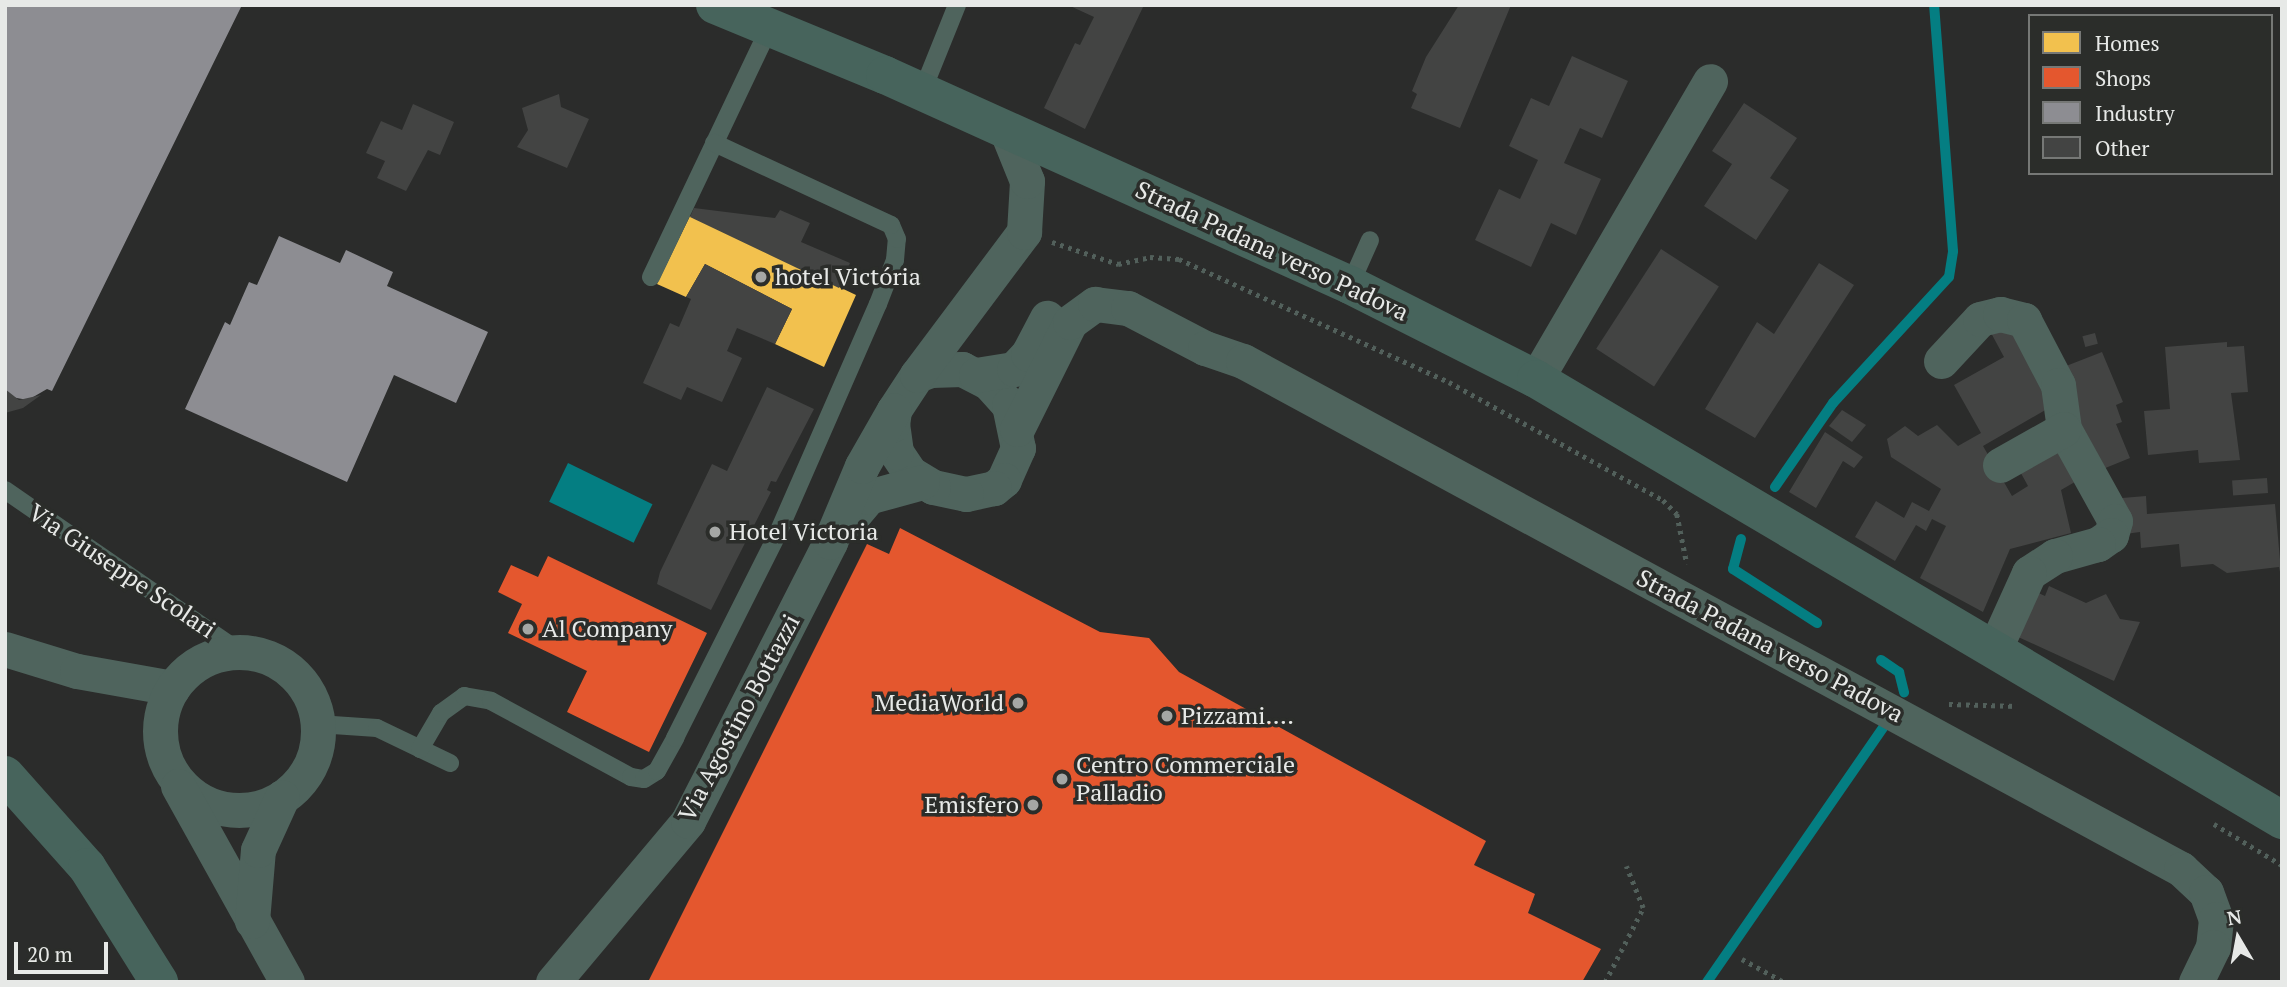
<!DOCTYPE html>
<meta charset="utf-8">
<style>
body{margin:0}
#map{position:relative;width:2287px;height:987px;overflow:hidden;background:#2b2c2b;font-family:"PT Serif",serif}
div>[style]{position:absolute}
.water>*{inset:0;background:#047e82;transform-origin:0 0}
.homes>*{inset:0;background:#f2c14e}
.shops>*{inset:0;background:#e4572e}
.industry>*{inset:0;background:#8d8d92}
.stream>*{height:10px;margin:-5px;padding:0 5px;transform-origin:5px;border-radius:5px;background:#047e82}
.building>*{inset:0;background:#434443;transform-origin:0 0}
.path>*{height:4.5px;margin-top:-2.25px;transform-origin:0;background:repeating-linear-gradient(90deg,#52605b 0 3.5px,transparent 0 8.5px)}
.service>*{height:18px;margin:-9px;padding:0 9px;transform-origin:9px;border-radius:9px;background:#4f645d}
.minor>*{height:35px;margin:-17.5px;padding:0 17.5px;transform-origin:17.5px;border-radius:17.5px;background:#4f645d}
.minor>.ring{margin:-17.5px;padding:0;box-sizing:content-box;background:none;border:35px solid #4f645d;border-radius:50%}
.primary>*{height:38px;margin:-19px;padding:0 19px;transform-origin:19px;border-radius:19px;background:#47645c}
.dots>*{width:19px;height:19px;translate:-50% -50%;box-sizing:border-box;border:4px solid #2b2d2a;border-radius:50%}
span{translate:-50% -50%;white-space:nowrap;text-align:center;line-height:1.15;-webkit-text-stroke:7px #2b2d2a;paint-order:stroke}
.street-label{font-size:24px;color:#e7e9e7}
.poi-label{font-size:24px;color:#e7e9e7}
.left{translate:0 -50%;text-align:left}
.right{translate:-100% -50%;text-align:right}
.frame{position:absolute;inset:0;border:7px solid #e7e9e7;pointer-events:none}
.legend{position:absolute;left:2028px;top:14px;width:245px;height:161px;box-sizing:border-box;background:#2b2d2a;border:2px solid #767876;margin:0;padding:9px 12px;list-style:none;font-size:21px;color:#e7e9e7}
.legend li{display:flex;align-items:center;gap:14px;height:35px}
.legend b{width:35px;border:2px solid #767876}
.north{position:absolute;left:2203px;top:903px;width:70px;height:70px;-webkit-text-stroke:5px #2b2d2a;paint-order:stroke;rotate:350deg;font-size:19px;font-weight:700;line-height:28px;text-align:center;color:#e7e9e7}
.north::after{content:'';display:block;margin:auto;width:24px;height:32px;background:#e7e9e7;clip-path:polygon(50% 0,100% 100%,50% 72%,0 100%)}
.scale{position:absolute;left:14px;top:942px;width:94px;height:32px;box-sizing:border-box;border:4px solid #e7e9e7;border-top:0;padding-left:9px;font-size:21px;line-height:24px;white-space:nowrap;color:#e7e9e7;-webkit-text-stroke:5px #2b2d2a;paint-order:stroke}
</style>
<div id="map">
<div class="water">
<i style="left:568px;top:463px;width:94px;height:43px;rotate:26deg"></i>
</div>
<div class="homes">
<i style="clip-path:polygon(690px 216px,856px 295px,824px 367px,775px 344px,792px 309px,705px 264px,686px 297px,657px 284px)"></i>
</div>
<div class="shops">
<i style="clip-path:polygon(900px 528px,1100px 632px,1149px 638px,1179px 672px,1486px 841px,1474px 865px,1535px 894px,1528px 913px,1601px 949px,1582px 982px,648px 982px,867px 544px,889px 554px)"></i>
<i style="clip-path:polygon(548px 556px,707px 633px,649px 752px,567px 712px,587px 671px,508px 633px,522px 604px,498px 592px,511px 565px,538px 577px)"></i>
</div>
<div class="industry">
<i style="clip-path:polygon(5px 5px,242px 5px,52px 391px,47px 389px,28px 400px,11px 397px,5px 389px)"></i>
<i style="clip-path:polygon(279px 236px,340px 263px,346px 250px,393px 272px,387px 286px,488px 332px,456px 403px,394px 375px,347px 482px,185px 409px,225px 322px,230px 325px,249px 282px,257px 285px)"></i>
</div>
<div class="stream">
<i style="left:1775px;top:487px;width:102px;rotate:-55.4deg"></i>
<i style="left:1833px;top:403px;width:171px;rotate:-47.4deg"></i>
<i style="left:1949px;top:277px;width:26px;rotate:-81deg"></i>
<i style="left:1953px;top:251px;width:247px;rotate:-94.4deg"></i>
<i style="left:1741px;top:539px;width:31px;rotate:105deg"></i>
<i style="left:1733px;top:569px;width:100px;rotate:32.7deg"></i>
<i style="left:1881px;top:660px;width:22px;rotate:34deg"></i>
<i style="left:1899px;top:672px;width:21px;rotate:76deg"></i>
<i style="left:1707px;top:982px;width:309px;rotate:-55.3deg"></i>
</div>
<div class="building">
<i style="clip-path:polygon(1068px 5px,1144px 5px,1085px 129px,1044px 108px,1075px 43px,1080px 45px,1094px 17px)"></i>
<i style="clip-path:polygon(1459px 5px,1511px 5px,1460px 128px,1411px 108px,1417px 94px,1412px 91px,1426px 57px)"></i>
<i style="clip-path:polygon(1572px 56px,1628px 81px,1602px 138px,1580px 128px,1564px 163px,1601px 179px,1576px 235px,1551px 223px,1531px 267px,1475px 240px,1499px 189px,1520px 199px,1538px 160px,1509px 146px,1531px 98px,1549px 106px)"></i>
<i style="clip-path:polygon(559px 94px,561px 107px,589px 119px,567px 168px,517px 147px,528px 130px,522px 108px)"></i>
<i style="clip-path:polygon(1744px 103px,1797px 138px,1770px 178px,1789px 190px,1756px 240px,1704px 206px,1732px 164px,1712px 151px)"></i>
<i style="clip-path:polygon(413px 104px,454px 122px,440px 155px,428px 150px,406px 191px,377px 178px,385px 161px,366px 153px,381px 121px,402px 130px)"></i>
<i style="clip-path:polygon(694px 208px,775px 218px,780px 210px,810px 223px,801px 242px,850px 263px,839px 288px,690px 217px)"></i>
<i style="left:1661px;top:249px;width:69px;height:119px;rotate:33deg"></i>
<i style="clip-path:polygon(1819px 263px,1854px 285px,1755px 438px,1705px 409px,1757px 322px,1774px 334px)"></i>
<i style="clip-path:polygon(705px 264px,792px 309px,775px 344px,737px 328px,727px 351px,742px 358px,722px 402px,687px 387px,681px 400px,643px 383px,670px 323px,679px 327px,691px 299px,686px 297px)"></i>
<i style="clip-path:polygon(2006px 322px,2054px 405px,1983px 446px,2012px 496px,2028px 486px,2017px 466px,2058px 440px,2080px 479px,2061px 490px,2071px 533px,2010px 549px,1983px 612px,1920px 578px,1946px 526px,1932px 519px,1926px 531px,1916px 525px,1895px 561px,1855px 537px,1876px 501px,1904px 518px,1912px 502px,1929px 511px,1941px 489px,1891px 457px,1887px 439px,1905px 426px,1918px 436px,1937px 425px,1958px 446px,1981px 433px,1954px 385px,2004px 357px,1990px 331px)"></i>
<i style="left:2095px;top:333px;width:11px;height:13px;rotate:75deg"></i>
<i style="clip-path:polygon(2227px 342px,2227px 347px,2244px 346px,2248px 392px,2231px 393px,2240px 460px,2199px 463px,2198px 450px,2148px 455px,2144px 411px,2170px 409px,2165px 347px)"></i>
<i style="clip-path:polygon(2102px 352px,2123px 402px,2116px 405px,2122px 422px,2116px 424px,2130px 458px,2098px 471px,2061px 368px)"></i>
<i style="clip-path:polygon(767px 387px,814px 409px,776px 482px,771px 481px,767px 490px,771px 492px,711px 610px,657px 584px,660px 572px,712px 464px,727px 471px)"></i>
<i style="clip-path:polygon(5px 389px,19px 400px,41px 395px,23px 408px,5px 413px)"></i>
<i style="clip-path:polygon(1842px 410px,1866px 425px,1852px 442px,1829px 426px)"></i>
<i style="clip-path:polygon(1825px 432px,1863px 457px,1854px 468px,1843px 461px,1816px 508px,1789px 492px)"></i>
<i style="left:2267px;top:478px;width:15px;height:35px;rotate:86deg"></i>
<i style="clip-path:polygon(2146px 496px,2147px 514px,2275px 504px,2282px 582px,2279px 567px,2227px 573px,2213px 564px,2181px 567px,2179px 544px,2141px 548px,2140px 532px,2125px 534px,2122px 498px)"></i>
<i style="clip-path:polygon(2049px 586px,2086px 603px,2106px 594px,2120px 619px,2140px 622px,2114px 681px,2016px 636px,2030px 589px,2045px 596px)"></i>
</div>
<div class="path">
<i style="left:1052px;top:242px;width:70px;rotate:18.4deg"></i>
<i style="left:1118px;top:264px;width:33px;rotate:-12deg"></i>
<i style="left:1150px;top:257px;width:29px;rotate:4deg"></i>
<i style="left:1179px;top:259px;width:297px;rotate:24.5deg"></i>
<i style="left:1449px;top:382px;width:244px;rotate:28.9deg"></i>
<i style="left:1663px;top:500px;width:20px;rotate:45deg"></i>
<i style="left:1677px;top:514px;width:51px;rotate:78.7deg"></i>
<i style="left:1949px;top:704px;width:68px;rotate:1.7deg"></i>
<i style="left:2214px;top:824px;width:79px;rotate:31.1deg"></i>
<i style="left:1742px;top:959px;width:48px;rotate:28.7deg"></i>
<i style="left:1605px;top:982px;width:83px;rotate:-62.8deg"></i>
<i style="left:1643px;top:908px;width:45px;rotate:-112deg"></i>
</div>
<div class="service">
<i style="left:922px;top:92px;width:94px;rotate:-68.1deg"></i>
<i style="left:651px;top:277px;width:275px;rotate:-64.6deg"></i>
<i style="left:1350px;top:285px;width:49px;rotate:-66deg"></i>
<i style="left:5px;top:490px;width:283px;rotate:34.6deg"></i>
<i style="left:318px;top:724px;width:59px;rotate:3.9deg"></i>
<i style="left:377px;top:728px;width:81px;rotate:25.6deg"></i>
<i style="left:420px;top:749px;width:42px;rotate:-59.7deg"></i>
<i style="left:441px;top:713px;width:29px;rotate:-36deg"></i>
<i style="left:464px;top:696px;width:27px;rotate:10deg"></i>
<i style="left:491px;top:701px;width:159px;rotate:28.5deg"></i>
<i style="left:631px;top:777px;width:13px;rotate:9deg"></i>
<i style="left:644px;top:779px;width:15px;rotate:-32deg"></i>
<i style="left:657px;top:771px;width:38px;rotate:-61deg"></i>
<i style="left:675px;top:738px;width:227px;rotate:-63.3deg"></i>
<i style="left:777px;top:535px;width:252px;rotate:-66.4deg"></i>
<i style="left:878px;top:304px;width:47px;rotate:-68.9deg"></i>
<i style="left:895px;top:260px;width:21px;rotate:-85deg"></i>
<i style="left:897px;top:239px;width:15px;rotate:-113deg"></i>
<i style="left:891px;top:225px;width:195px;rotate:-155.1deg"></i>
</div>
<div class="minor">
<i style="left:1941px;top:361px;width:57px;rotate:-47.1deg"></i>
<i style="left:1980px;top:319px;width:21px;rotate:-14deg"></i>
<i style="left:2000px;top:314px;width:25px;rotate:14deg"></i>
<i style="left:2024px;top:320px;width:73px;rotate:62.4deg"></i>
<i style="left:2058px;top:385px;width:44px;rotate:82.2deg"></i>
<i style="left:2064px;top:429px;width:105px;rotate:61deg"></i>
<i style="left:2115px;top:521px;width:15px;rotate:106deg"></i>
<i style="left:2111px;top:535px;width:16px;rotate:145deg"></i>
<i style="left:2098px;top:544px;width:45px;rotate:164.4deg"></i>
<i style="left:2055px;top:556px;width:31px;rotate:147deg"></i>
<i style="left:2029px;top:573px;width:82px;rotate:114.4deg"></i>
<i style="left:962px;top:369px;width:30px;rotate:27deg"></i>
<i style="left:989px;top:383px;width:30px;rotate:48deg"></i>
<i style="left:1009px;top:405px;width:44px;rotate:78.2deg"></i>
<i style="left:1018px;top:448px;width:35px;rotate:114deg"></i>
<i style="left:1004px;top:480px;width:13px;rotate:141deg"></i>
<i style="left:994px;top:488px;width:29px;rotate:168deg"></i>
<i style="left:966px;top:494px;width:34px;rotate:-168deg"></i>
<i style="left:933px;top:487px;width:27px;rotate:-149deg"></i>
<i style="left:910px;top:473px;width:25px;rotate:-124deg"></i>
<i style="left:896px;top:452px;width:27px;rotate:-98deg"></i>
<i style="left:892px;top:425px;width:15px;rotate:-82deg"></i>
<i style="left:894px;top:410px;width:42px;rotate:-56.7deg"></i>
<i style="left:917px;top:375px;width:15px;rotate:-20deg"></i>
<i style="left:931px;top:370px;width:31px;rotate:-2deg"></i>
<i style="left:917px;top:375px;width:179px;rotate:-53.2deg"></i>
<i style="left:1024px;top:232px;width:51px;rotate:-86.6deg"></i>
<i style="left:1027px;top:181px;width:56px;rotate:-112deg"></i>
<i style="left:976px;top:375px;width:38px;rotate:-9deg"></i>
<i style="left:1014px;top:369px;width:21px;rotate:-47deg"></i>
<i style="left:1028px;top:354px;width:41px;rotate:-62.2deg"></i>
<i style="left:1536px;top:379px;width:345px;rotate:-59.7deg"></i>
<i style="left:1017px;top:429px;width:119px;rotate:-63.6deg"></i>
<i style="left:1070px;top:322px;width:31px;rotate:-36deg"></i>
<i style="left:1095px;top:304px;width:33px;rotate:7deg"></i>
<i style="left:1128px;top:308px;width:87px;rotate:27.5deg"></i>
<i style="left:1205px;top:348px;width:40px;rotate:18.9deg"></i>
<i style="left:1243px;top:361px;width:1067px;rotate:28.44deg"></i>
<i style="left:2181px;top:869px;width:34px;rotate:43deg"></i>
<i style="left:2206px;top:892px;width:29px;rotate:70deg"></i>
<i style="left:2216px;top:919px;width:28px;rotate:96deg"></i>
<i style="left:2213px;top:947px;width:39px;rotate:116deg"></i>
<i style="left:2000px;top:465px;width:73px;rotate:-29.4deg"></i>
<i style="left:844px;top:526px;width:38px;rotate:-50deg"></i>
<i style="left:868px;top:497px;width:56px;rotate:-15.5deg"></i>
<i style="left:5px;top:649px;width:75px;rotate:17deg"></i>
<i style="left:77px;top:671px;width:97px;rotate:10.1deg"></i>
<i class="ring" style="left:160px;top:652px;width:123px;height:123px"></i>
<i style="left:178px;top:786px;width:224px;rotate:60.9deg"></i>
<i style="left:252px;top:921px;width:71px;rotate:-85.2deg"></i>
<i style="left:258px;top:850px;width:58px;rotate:-65.6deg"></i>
<i style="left:553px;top:982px;width:210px;rotate:-50deg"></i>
<i style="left:688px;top:821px;width:313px;rotate:-63deg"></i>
<i style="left:830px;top:542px;width:82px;rotate:-67.2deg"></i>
<i style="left:862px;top:466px;width:64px;rotate:-60.3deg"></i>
</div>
<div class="primary">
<i style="left:715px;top:5px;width:184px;rotate:22.4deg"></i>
<i style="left:885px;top:75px;width:510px;rotate:24.3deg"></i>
<i style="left:1350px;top:285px;width:208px;rotate:26.8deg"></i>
<i style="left:1536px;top:379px;width:867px;rotate:30.59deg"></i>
<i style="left:5px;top:775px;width:123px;rotate:48.3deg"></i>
<i style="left:87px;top:867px;width:136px;rotate:57.9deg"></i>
</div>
<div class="dots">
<i style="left:761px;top:277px;background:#a5a7a5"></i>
<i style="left:715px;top:532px;background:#a5a7a5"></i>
<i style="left:528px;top:629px;background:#a5a7a5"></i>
<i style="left:1018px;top:703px;background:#a5a7a5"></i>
<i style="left:1167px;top:716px;background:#a5a7a5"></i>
<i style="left:1062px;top:779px;background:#a5a7a5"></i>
<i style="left:1033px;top:805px;background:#a5a7a5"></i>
</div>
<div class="street-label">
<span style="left:1272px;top:251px;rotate:25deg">Strada Padana verso Padova</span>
<span style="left:122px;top:571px;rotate:34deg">Via Giuseppe Scolari</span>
<span style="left:1770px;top:646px;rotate:28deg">Strada Padana verso Padova</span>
<span style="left:739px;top:718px;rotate:-62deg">Via Agostino Bottazzi</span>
</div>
<div class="poi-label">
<span class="left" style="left:775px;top:277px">hotel Victória</span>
<span class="left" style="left:729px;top:532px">Hotel Victoria</span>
<span class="left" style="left:542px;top:629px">Al Company</span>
<span class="right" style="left:1004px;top:703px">MediaWorld</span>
<span class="left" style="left:1181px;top:716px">Pizzami....</span>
<span class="left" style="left:1076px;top:779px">Centro Commerciale<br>Palladio</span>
<span class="right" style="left:1019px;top:805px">Emisfero</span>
</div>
<div class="frame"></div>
<ul class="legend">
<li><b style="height:19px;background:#f2c14e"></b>Homes</li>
<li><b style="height:19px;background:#e4572e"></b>Shops</li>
<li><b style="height:19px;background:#8d8d92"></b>Industry</li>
<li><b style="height:19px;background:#434443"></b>Other</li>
</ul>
<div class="north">N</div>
<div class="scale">20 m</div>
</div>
